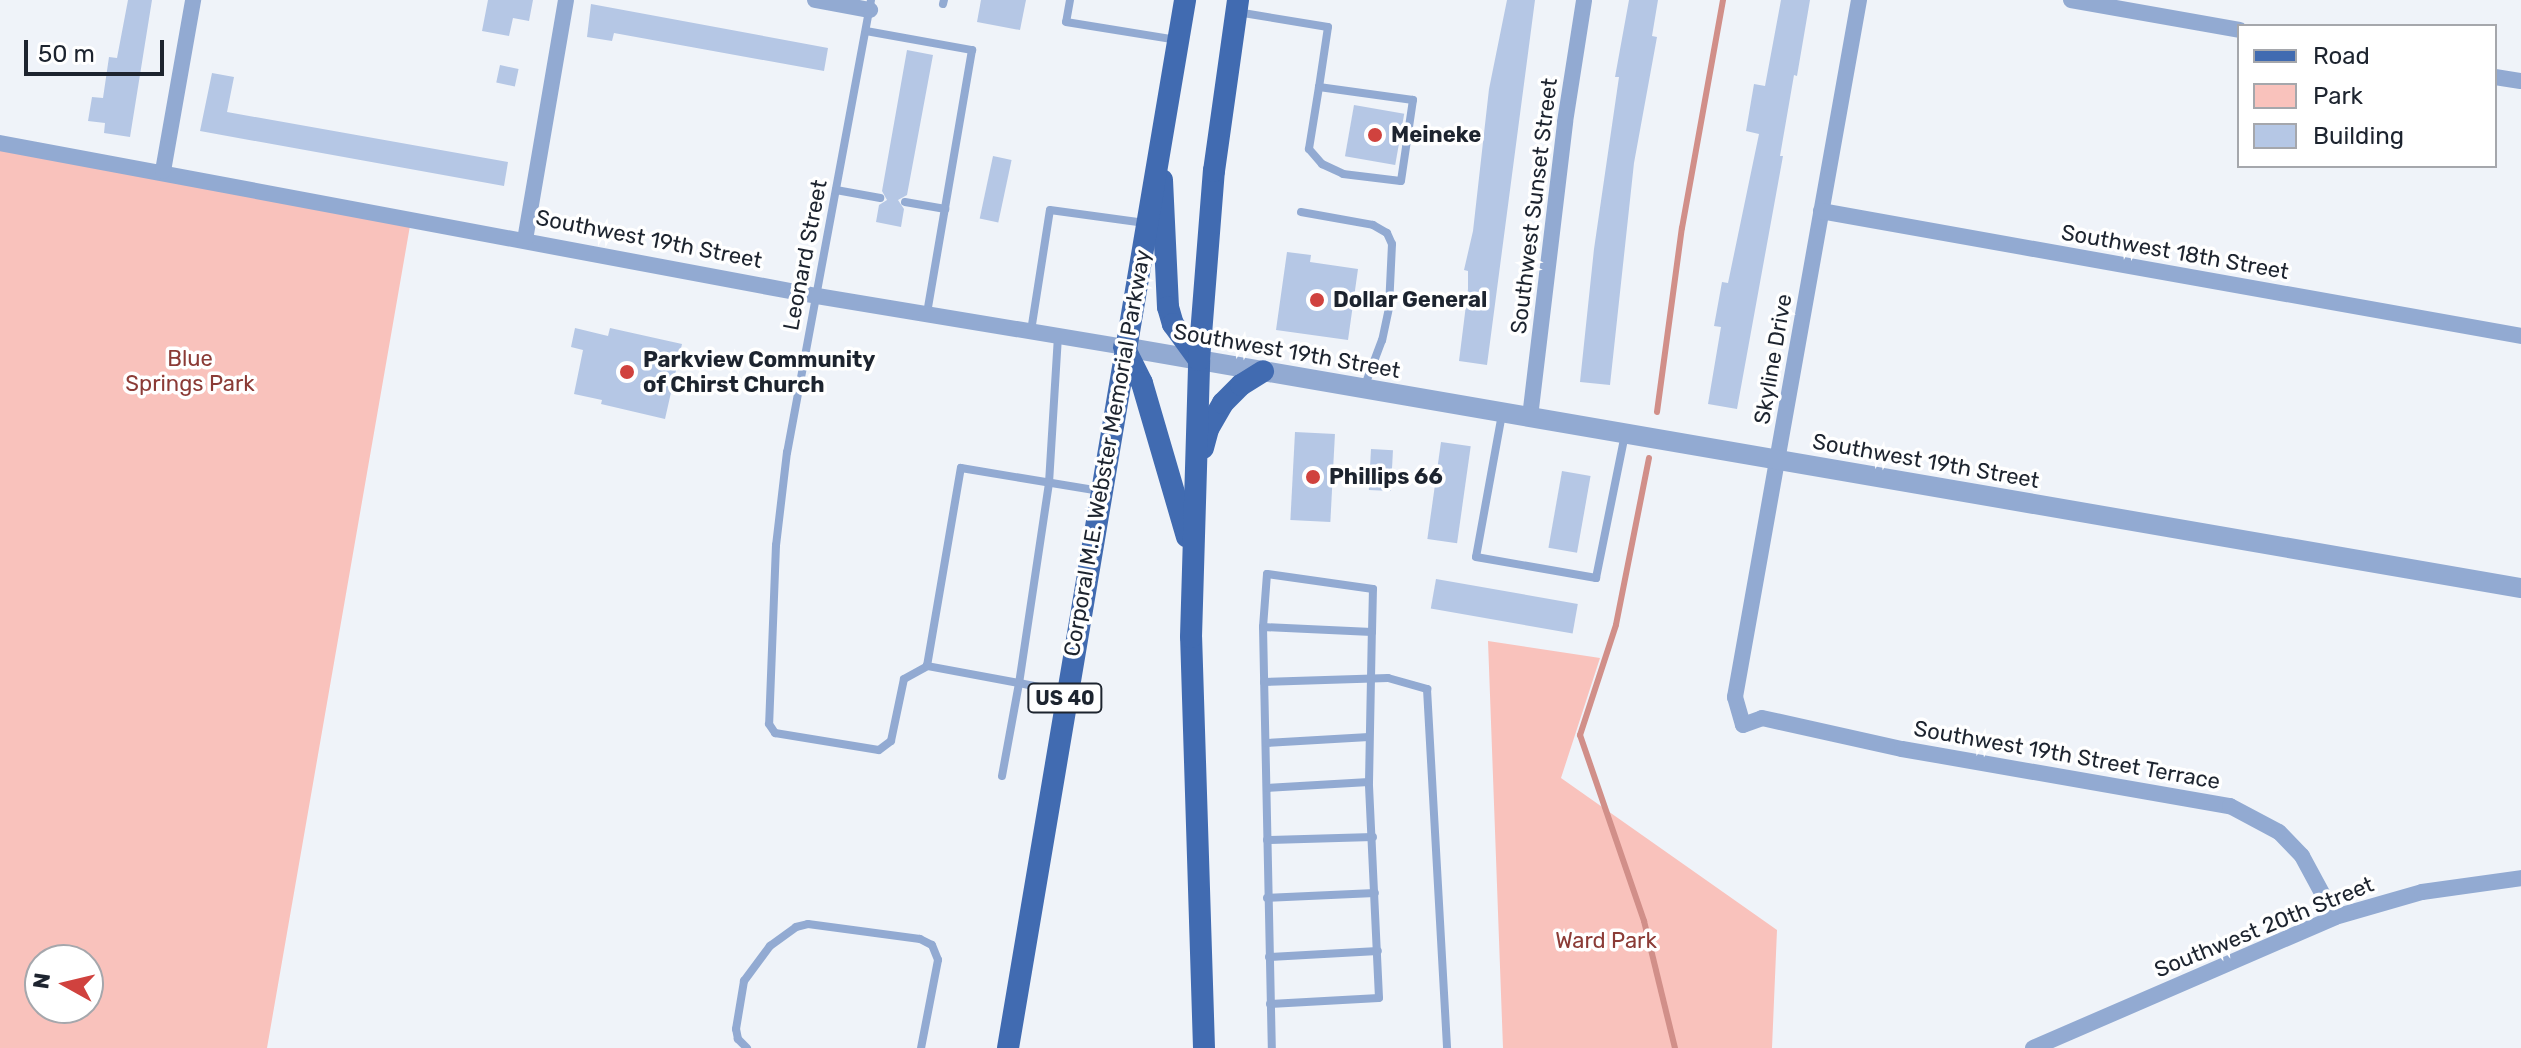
<!DOCTYPE html>
<style>
body{margin:0}
#map{position:relative;width:2521px;height:1048px;overflow:hidden;background:#eff3f9;font-family:Rubik,sans-serif}
div>[style]{position:absolute}
.green>*{inset:0;background:#f9c2bc}
.stream>*{height:6px;margin:-3px;padding:0 3px;transform-origin:3px;border-radius:3px;background:#d18f89}
.building>*{inset:0;background:#b5c7e5;transform-origin:0 0}
.service>*{height:8px;margin:-4px;padding:0 4px;transform-origin:4px;border-radius:4px;background:#92aad2}
.minor>*{height:16px;margin:-8px;padding:0 8px;transform-origin:8px;border-radius:8px;background:#92aad2}
.tertiary>*{height:20px;margin:-10px;padding:0 10px;transform-origin:10px;border-radius:10px;background:#92aad2}
.primary>*{height:22px;margin:-11px;padding:0 11px;transform-origin:11px;border-radius:11px;background:#416bb1}
.dots>*{width:22px;height:22px;translate:-50% -50%;box-sizing:border-box;border:4px solid #fff;border-radius:50%}
span{translate:-50% -50%;white-space:nowrap;text-align:center;line-height:1.15;-webkit-text-stroke:7px #fff;paint-order:stroke}
.shield-label span{padding:2px 6px;background:#fff;border:2px solid;border-radius:6px;-webkit-text-stroke-width:0}
.shield-label{font-size:20px;color:#1d242f;font-weight:700}
.poi-label{font-size:22px;color:#1d242f;font-weight:700}
.left{translate:0 -50%;text-align:left}
.street-label{font-size:22px;color:#1d242f}
.park-label{font-size:22px;color:#8b3b36}
.legend{position:absolute;left:2237px;top:24px;width:260px;height:144px;box-sizing:border-box;background:#fff;border:2px solid #a5a7ac;margin:0;padding:10px 14px;list-style:none;font-size:24px;color:#1d242f}
.legend li{display:flex;align-items:center;gap:16px;height:40px}
.legend b{width:40px;border:2px solid #a5a7ac}
.north{position:absolute;left:24px;top:944px;width:80px;height:80px;box-sizing:border-box;background:#fff;border:2px solid #a5a7ac;border-radius:50%;rotate:278deg;font-size:22px;font-weight:700;line-height:32px;text-align:center;color:#1d242f}
.north::after{content:'';display:block;margin:auto;width:28px;height:36px;background:#d0423e;clip-path:polygon(50% 0,100% 100%,50% 72%,0 100%)}
.scale{position:absolute;left:24px;top:40px;width:140px;height:36px;box-sizing:border-box;border:4px solid #1d242f;border-top:0;padding-left:10px;font-size:24px;line-height:28px;white-space:nowrap;color:#1d242f;-webkit-text-stroke:6px #fff;paint-order:stroke}
</style>
<div id="map">
<div class="green">
<i style="clip-path:polygon(evenodd,0 139px,411px 220px,267px 1048px,0 1048px,0 139px,40px 960px,88px 960px,88px 1008px,40px 1008px,40px 960px)"></i>
<i style="clip-path:polygon(1488px 641px,1600px 658px,1561px 778px,1777px 930px,1772px 1048px,1503px 1048px)"></i>
</div>
<div class="stream">
<i style="left:1657px;top:412px;width:186px;rotate:-82.3deg"></i>
<i style="left:1682px;top:228px;width:232px;rotate:-79.8deg"></i>
<i style="left:1649px;top:458px;width:170px;rotate:101.2deg"></i>
<i style="left:1616px;top:625px;width:116px;rotate:108.1deg"></i>
<i style="left:1580px;top:735px;width:197px;rotate:71deg"></i>
<i style="left:1644px;top:921px;width:131px;rotate:76.3deg"></i>
</div>
<div class="building">
<i style="clip-path:polygon(128px 0,152px 0,130px 137px,104px 133px,105px 123px,88px 121px,92px 97px,103px 98px,109px 57px,117px 58px)"></i>
<i style="clip-path:polygon(488px 0,533px 0,529px 21px,513px 18px,509px 36px,482px 31px)"></i>
<i style="clip-path:polygon(981px 0,1026px 0,1020px 30px,977px 22px)"></i>
<i style="clip-path:polygon(1507px 0,1535px 0,1487px 365px,1459px 361px,1468px 289px,1468px 271px,1464px 270px,1473px 231px,1489px 89px)"></i>
<i style="clip-path:polygon(1629px 0,1658px 0,1652px 36px,1657px 37px,1634px 163px,1610px 385px,1580px 382px,1594px 249px,1619px 77px,1615px 77px)"></i>
<i style="clip-path:polygon(1781px 0,1810px 0,1797px 76px,1794px 75px,1780px 156px,1783px 156px,1737px 409px,1708px 404px,1721px 327px,1714px 326px,1722px 282px,1728px 283px,1759px 134px,1746px 131px,1754px 84px,1765px 86px)"></i>
<i style="clip-path:polygon(591px 4px,828px 48px,824px 71px,614px 33px,612px 41px,587px 37px)"></i>
<i style="clip-path:polygon(907px 50px,933px 55px,907px 195px,898px 200px,904px 209px,901px 227px,876px 222px,879px 205px,887px 200px,882px 191px)"></i>
<i style="left:500px;top:65px;width:19px;height:18px;rotate:12deg"></i>
<i style="clip-path:polygon(212px 73px,234px 77px,227px 112px,508px 162px,504px 186px,200px 131px)"></i>
<i style="left:1354px;top:105px;width:51px;height:52px;rotate:10deg"></i>
<i style="left:993px;top:156px;width:19px;height:64px;rotate:12deg"></i>
<i style="clip-path:polygon(1287px 252px,1311px 255px,1310px 262px,1358px 269px,1348px 340px,1276px 330px)"></i>
<i style="clip-path:polygon(575px 328px,608px 336px,610px 328px,682px 344px,665px 419px,601px 404px,602px 400px,574px 394px,583px 350px,571px 347px)"></i>
<i style="left:1295px;top:432px;width:40px;height:88px;rotate:3deg"></i>
<i style="left:1441px;top:442px;width:30px;height:98px;rotate:8deg"></i>
<i style="left:1371px;top:449px;width:22px;height:41px;rotate:3deg"></i>
<i style="left:1562px;top:471px;width:29px;height:78px;rotate:10deg"></i>
<i style="left:1436px;top:579px;width:144px;height:30px;rotate:10deg"></i>
</div>
<div class="service">
<i style="left:871px;top:0;width:460px;rotate:100.5deg"></i>
<i style="left:787px;top:452px;width:94px;rotate:96.7deg"></i>
<i style="left:776px;top:545px;width:179px;rotate:92.2deg"></i>
<i style="left:769px;top:724px;width:11px;rotate:56deg"></i>
<i style="left:775px;top:733px;width:105px;rotate:9.3deg"></i>
<i style="left:879px;top:750px;width:15px;rotate:-37deg"></i>
<i style="left:891px;top:741px;width:63px;rotate:-78.2deg"></i>
<i style="left:904px;top:679px;width:26px;rotate:-29deg"></i>
<i style="left:1070px;top:0;width:22px;rotate:100deg"></i>
<i style="left:1066px;top:22px;width:112px;rotate:9.2deg"></i>
<i style="left:943px;top:4px;width:4px;rotate:-76deg"></i>
<i style="left:1237px;top:12px;width:92px;rotate:9.4deg"></i>
<i style="left:1328px;top:27px;width:61px;rotate:98.5deg"></i>
<i style="left:1319px;top:87px;width:63px;rotate:99.2deg"></i>
<i style="left:1309px;top:149px;width:20px;rotate:49deg"></i>
<i style="left:1322px;top:164px;width:23px;rotate:25deg"></i>
<i style="left:1343px;top:174px;width:58px;rotate:6.9deg"></i>
<i style="left:1401px;top:181px;width:82px;rotate:-81.6deg"></i>
<i style="left:1413px;top:100px;width:95px;rotate:-172.1deg"></i>
<i style="left:866px;top:31px;width:108px;rotate:10.2deg"></i>
<i style="left:972px;top:50px;width:268px;rotate:99.7deg"></i>
<i style="left:836px;top:190px;width:45px;rotate:10.3deg"></i>
<i style="left:905px;top:202px;width:41px;rotate:9.9deg"></i>
<i style="left:1301px;top:212px;width:73px;rotate:10.2deg"></i>
<i style="left:1373px;top:225px;width:16px;rotate:30deg"></i>
<i style="left:1387px;top:233px;width:12px;rotate:66deg"></i>
<i style="left:1392px;top:244px;width:64px;rotate:92.7deg"></i>
<i style="left:1389px;top:308px;width:33px;rotate:102deg"></i>
<i style="left:1382px;top:340px;width:51px;rotate:110.6deg"></i>
<i style="left:1031px;top:331px;width:122px;rotate:-81.1deg"></i>
<i style="left:1050px;top:210px;width:96px;rotate:7.8deg"></i>
<i style="left:1058px;top:336px;width:147px;rotate:93.5deg"></i>
<i style="left:1049px;top:483px;width:202px;rotate:98.5deg"></i>
<i style="left:1019px;top:683px;width:46px;rotate:11.3deg"></i>
<i style="left:1502px;top:414px;width:145px;rotate:100.3deg"></i>
<i style="left:1476px;top:557px;width:122px;rotate:9.9deg"></i>
<i style="left:1596px;top:578px;width:147px;rotate:-78.6deg"></i>
<i style="left:1263px;top:627px;width:109px;rotate:2.6deg"></i>
<i style="left:1372px;top:632px;width:43px;rotate:-88.7deg"></i>
<i style="left:1373px;top:589px;width:107px;rotate:-171.9deg"></i>
<i style="left:1267px;top:574px;width:53px;rotate:94.3deg"></i>
<i style="left:1263px;top:627px;width:421px;rotate:88.8deg"></i>
<i style="left:1264px;top:682px;width:124px;rotate:-1.8deg"></i>
<i style="left:1388px;top:678px;width:41px;rotate:15.8deg"></i>
<i style="left:1427px;top:689px;width:360px;rotate:86.8deg"></i>
<i style="left:1266px;top:743px;width:103px;rotate:-3.3deg"></i>
<i style="left:1002px;top:776px;width:95px;rotate:-79.6deg"></i>
<i style="left:1019px;top:683px;width:94px;rotate:-169.5deg"></i>
<i style="left:927px;top:666px;width:201px;rotate:-80.3deg"></i>
<i style="left:961px;top:468px;width:141px;rotate:9.4deg"></i>
<i style="left:1267px;top:788px;width:102px;rotate:-3.4deg"></i>
<i style="left:1267px;top:840px;width:106px;rotate:-1.6deg"></i>
<i style="left:1267px;top:898px;width:108px;rotate:-2.7deg"></i>
<i style="left:1269px;top:957px;width:109px;rotate:-3.2deg"></i>
<i style="left:1270px;top:1004px;width:109px;rotate:-3.2deg"></i>
<i style="left:1379px;top:998px;width:216px;rotate:-92.7deg"></i>
<i style="left:1369px;top:782px;width:150px;rotate:-88.9deg"></i>
<i style="left:747px;top:1048px;width:13px;rotate:-135deg"></i>
<i style="left:738px;top:1039px;width:10px;rotate:-101deg"></i>
<i style="left:736px;top:1029px;width:49px;rotate:-80.5deg"></i>
<i style="left:744px;top:981px;width:44px;rotate:-53.4deg"></i>
<i style="left:770px;top:946px;width:32px;rotate:-36deg"></i>
<i style="left:796px;top:927px;width:12px;rotate:-14deg"></i>
<i style="left:808px;top:924px;width:113px;rotate:7.6deg"></i>
<i style="left:920px;top:939px;width:13px;rotate:27deg"></i>
<i style="left:932px;top:945px;width:16px;rotate:68deg"></i>
<i style="left:938px;top:960px;width:90px;rotate:100.9deg"></i>
</div>
<div class="minor">
<i style="left:815px;top:0;width:56px;rotate:10.3deg"></i>
<i style="left:1859px;top:0;width:708px;rotate:100.09deg"></i>
<i style="left:1735px;top:697px;width:29px;rotate:74deg"></i>
<i style="left:1743px;top:725px;width:20px;rotate:-20deg"></i>
<i style="left:1762px;top:718px;width:143px;rotate:12.5deg"></i>
<i style="left:1902px;top:749px;width:333px;rotate:9.9deg"></i>
<i style="left:2230px;top:806px;width:55px;rotate:28deg"></i>
<i style="left:2279px;top:832px;width:33px;rotate:46deg"></i>
<i style="left:2302px;top:856px;width:69px;rotate:61.6deg"></i>
<i style="left:2071px;top:0;width:171px;rotate:10.1deg"></i>
<i style="left:2495px;top:77px;width:26px;rotate:9deg"></i>
<i style="left:0;top:143px;width:831px;rotate:10.61deg"></i>
<i style="left:817px;top:296px;width:311px;rotate:9.4deg"></i>
<i style="left:163px;top:171px;width:174px;rotate:-80deg"></i>
<i style="left:1821px;top:211px;width:711px;rotate:10.12deg"></i>
<i style="left:525px;top:240px;width:243px;rotate:-80.3deg"></i>
<i style="left:1530px;top:417px;width:297px;rotate:-83.2deg"></i>
<i style="left:1565px;top:122px;width:123px;rotate:-81.1deg"></i>
<i style="left:2033px;top:1048px;width:329px;rotate:-23.4deg"></i>
<i style="left:2335px;top:917px;width:91px;rotate:-16deg"></i>
<i style="left:2422px;top:892px;width:100px;rotate:-8deg"></i>
</div>
<div class="tertiary">
<i style="left:1124px;top:347px;width:1418px;rotate:9.79deg"></i>
</div>
<div class="primary">
<i style="left:1162px;top:180px;width:127px;rotate:87.3deg"></i>
<i style="left:1168px;top:307px;width:18px;rotate:74deg"></i>
<i style="left:1173px;top:324px;width:44px;rotate:54.2deg"></i>
<i style="left:1124px;top:347px;width:40px;rotate:63.4deg"></i>
<i style="left:1142px;top:383px;width:160px;rotate:73.7deg"></i>
<i style="left:1203px;top:448px;width:20px;rotate:-75deg"></i>
<i style="left:1208px;top:429px;width:30px;rotate:-60deg"></i>
<i style="left:1223px;top:403px;width:25px;rotate:-45deg"></i>
<i style="left:1241px;top:385px;width:26px;rotate:-32deg"></i>
<i style="left:1008px;top:1048px;width:1063px;rotate:-80.41deg"></i>
<i style="left:1204px;top:1048px;width:411px;rotate:-91.8deg"></i>
<i style="left:1191px;top:637px;width:277px;rotate:-88.3deg"></i>
<i style="left:1199px;top:360px;width:190px;rotate:-85.5deg"></i>
<i style="left:1214px;top:171px;width:173px;rotate:-82deg"></i>
</div>
<div class="dots">
<i style="left:1375px;top:135px;background:#d0423e"></i>
<i style="left:1317px;top:300px;background:#d0423e"></i>
<i style="left:627px;top:372px;background:#d0423e"></i>
<i style="left:1313px;top:477px;background:#d0423e"></i>
</div>
<div class="shield-label">
<span style="left:1065px;top:698px">US 40</span>
</div>
<div class="poi-label">
<span class="left" style="left:1391px;top:135px">Meineke</span>
<span class="left" style="left:1333px;top:300px">Dollar General</span>
<span class="left" style="left:643px;top:372px">Parkview Community<br>of Chirst Church</span>
<span class="left" style="left:1329px;top:477px">Phillips 66</span>
</div>
<div class="street-label">
<span style="left:1534px;top:206px;rotate:-83deg">Southwest Sunset Street</span>
<span style="left:649px;top:239px;rotate:11deg">Southwest 19th Street</span>
<span style="left:2175px;top:252px;rotate:10deg">Southwest 18th Street</span>
<span style="left:805px;top:255px;rotate:-79deg">Leonard Street</span>
<span style="left:1287px;top:351px;rotate:10deg">Southwest 19th Street</span>
<span style="left:1773px;top:359px;rotate:-80deg">Skyline Drive</span>
<span style="left:1107px;top:453px;rotate:-80deg">Corporal M.E. Webster Memorial Parkway</span>
<span style="left:1926px;top:461px;rotate:10deg">Southwest 19th Street</span>
<span style="left:2067px;top:755px;rotate:10deg">Southwest 19th Street Terrace</span>
<span style="left:2264px;top:927px;rotate:-22deg">Southwest 20th Street</span>
</div>
<div class="park-label">
<span style="left:190px;top:371px">Blue<br>Springs Park</span>
<span style="left:1606px;top:941px">Ward Park</span>
</div>
<ul class="legend">
<li><b style="height:10px;background:#416bb1"></b>Road</li>
<li><b style="height:22px;background:#f9c2bc"></b>Park</li>
<li><b style="height:22px;background:#b5c7e5"></b>Building</li>
</ul>
<div class="north">N</div>
<div class="scale">50 m</div>
</div>
